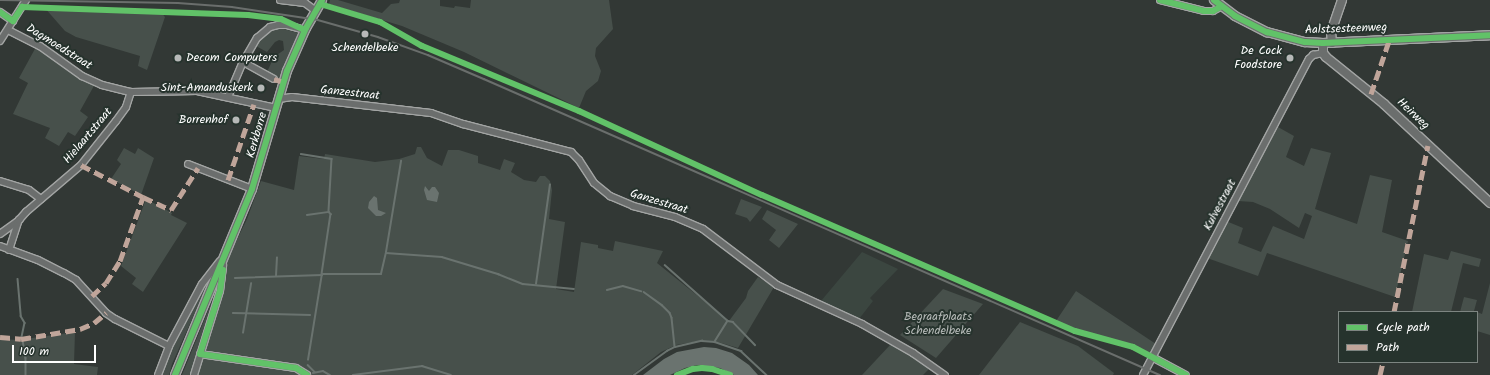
<!DOCTYPE html>
<style>
body{margin:0}
#map{position:relative;width:1490px;height:375px;overflow:hidden;background:#323835;font-family:Kalam,sans-serif}
div>[style]{position:absolute}
.built>*{inset:0;background:#3b4640}
.green>*{inset:0;background:#47504b}
.water>*{inset:0;background:#6a736f}
.stream>*{height:1.5px;margin:-0.75px;padding:0 0.75px;transform-origin:0.75px;border-radius:0.75px;background:#6a736f}
.roads{filter:drop-shadow(1px 0 #a3a5a4) drop-shadow(-1px 0 #a3a5a4) drop-shadow(0 1px #a3a5a4) drop-shadow(0 -1px #a3a5a4)}
.street>*{height:6px;margin:-3px;padding:0 3px;transform-origin:3px;border-radius:3px;background:#6b6e6d}
.secondary>*{height:8px;margin:-4px;padding:0 4px;transform-origin:4px;border-radius:4px;background:#6b6e6d}
.rail>*{height:1.5px;margin:-0.75px;padding:0 0.75px;transform-origin:0.75px;border-radius:0.75px;background:#6a6e6c}
.quiet>*{height:5px;margin-top:-2.5px;transform-origin:0;background:repeating-linear-gradient(90deg,#c0a59a 0 10px,transparent 0 15px)}
.cycleway>*{height:6px;margin:-3px;padding:0 3px;transform-origin:3px;border-radius:3px;background:#61c268}
.dots>*{width:11px;height:11px;translate:-50% -50%;box-sizing:border-box;border:2px solid #26332d;border-radius:50%}
span{translate:-50% -50%;white-space:nowrap;text-align:center;line-height:1.15;-webkit-text-stroke:4px #26332d;paint-order:stroke}
.street-label{font-size:12px;color:#fff}
.poi-label{font-size:12px;color:#fff}
.right{translate:-100% -50%;text-align:right}
.left{translate:0 -50%;text-align:left}
.park-label{font-size:12px;color:#b7bbb9}
.legend{position:absolute;left:1338px;top:311px;width:140px;height:52px;box-sizing:border-box;background:#26332d;border:1px solid #7d8581;margin:0;padding:5px 7px;list-style:none;font-size:12px;color:#fff}
.legend li{display:flex;align-items:center;gap:8px;height:20px}
.legend b{width:20px;border:1px solid #7d8581}
.scale{position:absolute;left:12px;top:345px;width:84px;height:18px;box-sizing:border-box;border:2px solid #fff;border-top:0;padding-left:5px;font-size:12px;line-height:14px;white-space:nowrap;color:#fff;-webkit-text-stroke:3px #26332d;paint-order:stroke}
</style>
<div id="map">
<div class="built">
<i style="clip-path:polygon(862px 252px,898px 269px,870px 298px,873px 301px,859px 319px,821px 301px)"></i>
</div>
<div class="green">
<i style="clip-path:polygon(330px 0,338px 0,382px 13px,391px 4px,399px 3px,400px 0,440px 0,440px 6px,454px 8px,455px 6px,470px 8px,471px 0,609px 0,613px 29px,596px 48px,595px 56px,601px 71px,598px 81px,586px 91px,579px 108px,464px 52px,402px 26px,329px 4px)"></i>
<i style="clip-path:polygon(44px 7px,159px 10px,165px 17px,147px 70px,138px 66px,140px 56px,76px 37px,65px 31px)"></i>
<i style="clip-path:polygon(277px 27px,298px 33px,280px 79px,267px 72px,274px 57px,284px 50px,283px 41px,279px 40px,275px 42px,267px 52px,254px 45px,271px 29px)"></i>
<i style="clip-path:polygon(36px 47px,95px 84px,80px 111px,88px 117px,75px 136px,68px 132px,59px 146px,45px 138px,50px 128px,13px 114px,28px 83px,19px 78px)"></i>
<i style="clip-path:polygon(1278px 127px,1294px 136px,1286px 157px,1304px 166px,1311px 148px,1331px 153px,1315px 209px,1357px 224px,1370px 175px,1392px 180px,1382px 232px,1408px 241px,1395px 297px,1267px 253px,1258px 276px,1207px 258px,1226px 221px,1243px 228px,1238px 243px,1261px 252px,1273px 226px,1304px 239px,1312px 216px,1305px 213px,1299px 228px,1270px 209px,1253px 202px,1238px 201px)"></i>
<i style="clip-path:polygon(417px 147px,421px 147px,427px 158px,442px 166px,448px 150px,459px 150px,478px 156px,478px 163px,500px 170px,504px 159px,515px 163px,511px 172px,524px 180px,536px 182px,540px 176px,545px 176px,550px 181px,552px 190px,549px 219px,565px 222px,556px 289px,574px 292px,581px 242px,598px 245px,598px 248px,613px 251px,615px 241px,663px 251px,657px 263px,729px 321px,746px 298px,748px 291px,758px 277px,774px 287px,738px 348px,718px 342px,699px 341px,676px 345px,661px 352px,632px 375px,309px 375px,306px 372px,208px 352px,205px 346px,227px 260px,247px 219px,261px 181px,294px 190px,299px 156px,324px 159px,325px 154px,375px 162px,399px 159px,415px 154px)"></i>
<i style="clip-path:polygon(124px 148px,135px 154px,138px 148px,154px 158px,141px 195px,111px 179px,121px 164px,117px 160px)"></i>
<i style="clip-path:polygon(146px 199px,172px 213px,171px 215px,187px 223px,143px 292px,132px 284px,136px 278px,121px 266px)"></i>
<i style="clip-path:polygon(741px 199px,762px 207px,750px 222px,747px 218px,735px 214px)"></i>
<i style="clip-path:polygon(767px 210px,798px 224px,779px 248px,769px 240px,776px 230px,762px 219px)"></i>
<i style="clip-path:polygon(1451px 251px,1481px 259px,1479px 267px,1463px 263px,1451px 312px,1412px 312px,1424px 254px,1448px 260px)"></i>
<i style="clip-path:polygon(1490px 283px,1490px 335px,1477px 331px,1477px 312px,1482px 314px)"></i>
<i style="clip-path:polygon(204px 287px,206px 288px,172px 364px,169px 375px,161px 375px,175px 340px)"></i>
<i style="clip-path:polygon(943px 289px,983px 304px,936px 358px,900px 335px)"></i>
<i style="clip-path:polygon(218px 290px,193px 375px,182px 375px,216px 291px)"></i>
<i style="clip-path:polygon(1076px 291px,1156px 344px,1150px 354px,1133px 346px,1077px 329px,1056px 321px)"></i>
<i style="clip-path:polygon(1464px 297px,1477px 300px,1474px 311px,1476px 312px,1460px 312px)"></i>
<i style="clip-path:polygon(1020px 322px,1078px 346px,1114px 373px,1113px 375px,979px 375px)"></i>
<i style="clip-path:polygon(75px 332px,74px 364px,98px 367px,97px 375px,0 375px,0 339px,18px 340px)"></i>
<i style="clip-path:polygon(891px 344px,909px 355px,929px 369px,923px 375px,862px 375px)"></i>
<i style="clip-path:polygon(200px 356px,273px 368px,294px 369px,305px 375px,195px 375px)"></i>
</div>
<div class="water">
<i style="clip-path:polygon(425px 186px,429px 191px,432px 187px,435px 187px,439px 193px,437px 202px,427px 200px,424px 190px)"></i>
<i style="clip-path:polygon(374px 196px,377px 198px,378px 210px,386px 213px,381px 216px,376px 216px,368px 208px,369px 202px)"></i>
<i style="clip-path:polygon(704px 347px,716px 348px,732px 353px,749px 365px,758px 375px,734px 375px,720px 368px,697px 365px,685px 368px,670px 375px,643px 375px,664px 359px,677px 352px)"></i>
</div>
<div class="stream">
<i style="left:301px;top:154px;width:31px;rotate:9deg"></i>
<i style="left:332px;top:159px;width:52px;rotate:93.3deg"></i>
<i style="left:307px;top:215px;width:22px;rotate:-8deg"></i>
<i style="left:329px;top:212px;width:3px;rotate:45deg"></i>
<i style="left:331px;top:214px;width:61px;rotate:98.5deg"></i>
<i style="left:386px;top:252px;width:92px;rotate:-80.6deg"></i>
<i style="left:665px;top:265px;width:84px;rotate:41.6deg"></i>
<i style="left:728px;top:321px;width:25px;rotate:122deg"></i>
<i style="left:276px;top:276px;width:18px;rotate:-87deg"></i>
<i style="left:235px;top:278px;width:87px;rotate:-2deg"></i>
<i style="left:18px;top:279px;width:37px;rotate:85deg"></i>
<i style="left:21px;top:316px;width:8px;rotate:60deg"></i>
<i style="left:25px;top:323px;width:14px;rotate:102deg"></i>
<i style="left:536px;top:284px;width:100px;rotate:-82deg"></i>
<i style="left:607px;top:290px;width:16px;rotate:-14deg"></i>
<i style="left:623px;top:286px;width:19px;rotate:16deg"></i>
<i style="left:644px;top:292px;width:22px;rotate:36deg"></i>
<i style="left:662px;top:305px;width:11px;rotate:45deg"></i>
<i style="left:670px;top:313px;width:5px;rotate:68deg"></i>
<i style="left:672px;top:318px;width:29px;rotate:84deg"></i>
<i style="left:233px;top:313px;width:77px;rotate:1.5deg"></i>
<i style="left:728px;top:321px;width:5px;rotate:11deg"></i>
<i style="left:733px;top:322px;width:32px;rotate:46deg"></i>
<i style="left:243px;top:333px;width:50px;rotate:-80.7deg"></i>
<i style="left:23px;top:340px;width:18px;rotate:81deg"></i>
<i style="left:26px;top:358px;width:17px;rotate:90deg"></i>
<i style="left:308px;top:360px;width:87px;rotate:-80.8deg"></i>
<i style="left:322px;top:274px;width:59px"></i>
<i style="left:381px;top:274px;width:22px;rotate:-77deg"></i>
<i style="left:386px;top:253px;width:56px;rotate:4.1deg"></i>
<i style="left:442px;top:257px;width:59px;rotate:16.9deg"></i>
<i style="left:498px;top:274px;width:27px;rotate:22deg"></i>
<i style="left:523px;top:284px;width:51px;rotate:5.6deg"></i>
<i style="left:308px;top:365px;width:10px;rotate:45deg"></i>
<i style="left:313px;top:373px;width:10px;rotate:-11deg"></i>
<i style="left:323px;top:371px;width:8px;rotate:30deg"></i>
<i style="left:353px;top:375px;width:70px;rotate:-7.4deg"></i>
<i style="left:422px;top:366px;width:30px;rotate:17deg"></i>
<i style="left:634px;top:375px;width:41px;rotate:-36deg"></i>
<i style="left:667px;top:351px;width:9px;rotate:-27deg"></i>
<i style="left:675px;top:347px;width:28px;rotate:-13deg"></i>
<i style="left:702px;top:341px;width:13px;rotate:4deg"></i>
<i style="left:715px;top:342px;width:28px;rotate:19deg"></i>
<i style="left:741px;top:351px;width:35px;rotate:43deg"></i>
</div>
<div class="roads">
<div class="street">
<i style="left:280px;top:0;width:25px;rotate:7deg"></i>
<i style="left:305px;top:3px;width:14px;rotate:36deg"></i>
<i style="left:1160px;top:0;width:45px;rotate:14deg"></i>
<i style="left:1204px;top:11px;width:9px"></i>
<i style="left:1213px;top:11px;width:10px;rotate:-29deg"></i>
<i style="left:0;top:12px;width:16px;rotate:35deg"></i>
<i style="left:8px;top:30px;width:36px;rotate:27deg"></i>
<i style="left:40px;top:46px;width:52px;rotate:35.5deg"></i>
<i style="left:82px;top:76px;width:22px;rotate:24deg"></i>
<i style="left:102px;top:85px;width:30px;rotate:14deg"></i>
<i style="left:131px;top:92px;width:66px;rotate:-0.9deg"></i>
<i style="left:197px;top:91px;width:81px;rotate:12.1deg"></i>
<i style="left:0;top:41px;width:49px;rotate:-57.6deg"></i>
<i style="left:243px;top:62px;width:35px;rotate:29deg"></i>
<i style="left:228px;top:97px;width:38px;rotate:-67deg"></i>
<i style="left:243px;top:62px;width:28px;rotate:-60deg"></i>
<i style="left:257px;top:38px;width:17px;rotate:-40deg"></i>
<i style="left:270px;top:27px;width:8px;rotate:-14deg"></i>
<i style="left:278px;top:25px;width:9px"></i>
<i style="left:287px;top:25px;width:19px;rotate:16deg"></i>
<i style="left:279px;top:99px;width:13px;rotate:-9deg"></i>
<i style="left:292px;top:97px;width:140px;rotate:6.6deg"></i>
<i style="left:431px;top:113px;width:34px;rotate:19deg"></i>
<i style="left:463px;top:124px;width:112px;rotate:14.5deg"></i>
<i style="left:571px;top:152px;width:11px;rotate:45deg"></i>
<i style="left:579px;top:160px;width:27px;rotate:57deg"></i>
<i style="left:594px;top:183px;width:21px;rotate:39deg"></i>
<i style="left:610px;top:196px;width:25px;rotate:23deg"></i>
<i style="left:633px;top:206px;width:43px;rotate:14.7deg"></i>
<i style="left:675px;top:217px;width:30px;rotate:23deg"></i>
<i style="left:703px;top:229px;width:93px;rotate:37.1deg"></i>
<i style="left:777px;top:285px;width:94px;rotate:24.6deg"></i>
<i style="left:862px;top:324px;width:59px;rotate:29.6deg"></i>
<i style="left:913px;top:353px;width:39px;rotate:35deg"></i>
<i style="left:188px;top:164px;width:69px;rotate:21.3deg"></i>
<i style="left:0;top:181px;width:30px;rotate:17deg"></i>
<i style="left:29px;top:190px;width:15px;rotate:37deg"></i>
<i style="left:0;top:234px;width:24px;rotate:-36deg"></i>
<i style="left:0;top:246px;width:40px;rotate:20.2deg"></i>
<i style="left:38px;top:260px;width:29px;rotate:27deg"></i>
<i style="left:64px;top:273px;width:14px;rotate:30deg"></i>
<i style="left:76px;top:280px;width:45px;rotate:47.7deg"></i>
<i style="left:106px;top:313px;width:11px;rotate:34deg"></i>
<i style="left:115px;top:319px;width:60px;rotate:26.6deg"></i>
<i style="left:9px;top:250px;width:32px;rotate:-72deg"></i>
<i style="left:19px;top:220px;width:11px;rotate:-49deg"></i>
<i style="left:26px;top:212px;width:72px;rotate:-40.5deg"></i>
<i style="left:81px;top:165px;width:56px;rotate:-51.5deg"></i>
<i style="left:116px;top:121px;width:17px;rotate:-54deg"></i>
<i style="left:126px;top:107px;width:16px;rotate:-72deg"></i>
<i style="left:200px;top:354px;width:97px;rotate:8.3deg"></i>
<i style="left:296px;top:368px;width:13px;rotate:32deg"></i>
<i style="left:1152px;top:357px;width:38px;rotate:28deg"></i>
<i style="left:158px;top:375px;width:31px;rotate:-69deg"></i>
<i style="left:169px;top:346px;width:70px;rotate:-62deg"></i>
<i style="left:202px;top:284px;width:29px;rotate:-52deg"></i>
<i style="left:194px;top:375px;width:88px;rotate:-72.8deg"></i>
<i style="left:220px;top:291px;width:26px;rotate:-83deg"></i>
<i style="left:1143px;top:375px;width:357px;rotate:-62.3deg"></i>
<i style="left:1309px;top:59px;width:6px;rotate:-45deg"></i>
<i style="left:1313px;top:55px;width:10px;rotate:-11deg"></i>
</div>
<div class="secondary">
<i style="left:1214px;top:0;width:26px;rotate:37deg"></i>
<i style="left:1235px;top:16px;width:36px;rotate:27deg"></i>
<i style="left:1267px;top:32px;width:39px;rotate:15deg"></i>
<i style="left:1305px;top:42px;width:18px;rotate:3deg"></i>
<i style="left:1323px;top:43px;width:167px;rotate:-2.7deg"></i>
<i style="left:1323px;top:43px;width:10px;rotate:90deg"></i>
<i style="left:1323px;top:53px;width:5px;rotate:53deg"></i>
<i style="left:1326px;top:57px;width:75px;rotate:39deg"></i>
<i style="left:1384px;top:104px;width:145px;rotate:43deg"></i>
<i style="left:1332px;top:43px;width:11px;rotate:-95deg"></i>
<i style="left:1331px;top:32px;width:34px;rotate:-71deg"></i>
<i style="left:175px;top:375px;width:201px;rotate:-67.5deg"></i>
<i style="left:252px;top:189px;width:123px;rotate:-73.5deg"></i>
<i style="left:287px;top:71px;width:47px;rotate:-66.2deg"></i>
<i style="left:306px;top:28px;width:32px;rotate:-60deg"></i>
</div>
</div>
<div class="rail">
<i style="left:0;top:0;width:178px;rotate:1deg"></i>
<i style="left:178px;top:3px;width:54px;rotate:4.2deg"></i>
<i style="left:232px;top:7px;width:87px;rotate:8.6deg"></i>
<i style="left:318px;top:20px;width:62px;rotate:15.8deg"></i>
<i style="left:378px;top:37px;width:53px;rotate:19.8deg"></i>
<i style="left:428px;top:55px;width:61px;rotate:23.2deg"></i>
<i style="left:484px;top:79px;width:738px;rotate:23.65deg"></i>
</div>
<div class="quiet">
<i style="left:274px;top:79px;width:10px;rotate:17deg"></i>
<i style="left:1371px;top:94px;width:59px;rotate:-71.3deg"></i>
<i style="left:81px;top:165px;width:70px;rotate:27.3deg"></i>
<i style="left:143px;top:197px;width:31px;rotate:25deg"></i>
<i style="left:171px;top:210px;width:50px;rotate:-57.3deg"></i>
<i style="left:228px;top:180px;width:80px;rotate:-71.1deg"></i>
<i style="left:92px;top:296px;width:19px;rotate:-43deg"></i>
<i style="left:106px;top:283px;width:26px;rotate:-58deg"></i>
<i style="left:120px;top:261px;width:68px;rotate:-70.2deg"></i>
<i style="left:1394px;top:312px;width:170px;rotate:-78.5deg"></i>
<i style="left:0;top:337px;width:21px;rotate:5deg"></i>
<i style="left:21px;top:339px;width:60px;rotate:-9.6deg"></i>
<i style="left:80px;top:329px;width:15px;rotate:-23deg"></i>
<i style="left:94px;top:323px;width:16px;rotate:-40deg"></i>
<i style="left:1380px;top:375px;width:13px;rotate:-77deg"></i>
</div>
<div class="cycleway">
<i style="left:1160px;top:0;width:45px;rotate:14deg"></i>
<i style="left:1204px;top:11px;width:9px"></i>
<i style="left:1213px;top:11px;width:10px;rotate:-29deg"></i>
<i style="left:1214px;top:0;width:26px;rotate:37deg"></i>
<i style="left:1235px;top:16px;width:36px;rotate:27deg"></i>
<i style="left:1267px;top:32px;width:39px;rotate:15deg"></i>
<i style="left:1305px;top:42px;width:18px;rotate:3deg"></i>
<i style="left:1323px;top:43px;width:167px;rotate:-2.7deg"></i>
<i style="left:320px;top:4px;width:63px;rotate:16.7deg"></i>
<i style="left:380px;top:22px;width:48px;rotate:29.7deg"></i>
<i style="left:422px;top:46px;width:170px;rotate:22.5deg"></i>
<i style="left:579px;top:111px;width:201px;rotate:24.7deg"></i>
<i style="left:762px;top:195px;width:341px;rotate:23.5deg"></i>
<i style="left:1075px;top:331px;width:60px;rotate:15.4deg"></i>
<i style="left:1133px;top:347px;width:60px;rotate:27.8deg"></i>
<i style="left:0;top:12px;width:16px;rotate:35deg"></i>
<i style="left:13px;top:21px;width:17px;rotate:-57deg"></i>
<i style="left:22px;top:7px;width:226px;rotate:2deg"></i>
<i style="left:248px;top:15px;width:33px;rotate:7deg"></i>
<i style="left:281px;top:19px;width:26px;rotate:25deg"></i>
<i style="left:223px;top:270px;width:21px;rotate:98deg"></i>
<i style="left:220px;top:291px;width:66px;rotate:107.6deg"></i>
<i style="left:200px;top:354px;width:97px;rotate:8.3deg"></i>
<i style="left:296px;top:368px;width:13px;rotate:32deg"></i>
<i style="left:175px;top:375px;width:201px;rotate:-67.5deg"></i>
<i style="left:252px;top:189px;width:123px;rotate:-73.5deg"></i>
<i style="left:287px;top:71px;width:47px;rotate:-66.2deg"></i>
<i style="left:306px;top:28px;width:32px;rotate:-60deg"></i>
<i style="left:677px;top:375px;width:17px;rotate:-21deg"></i>
<i style="left:693px;top:369px;width:9px;rotate:-6deg"></i>
<i style="left:702px;top:368px;width:10px;rotate:6deg"></i>
<i style="left:712px;top:369px;width:19px;rotate:18deg"></i>
</div>
<div class="dots">
<i style="left:365px;top:34px;background:#b7b9b8"></i>
<i style="left:178px;top:58px;background:#b7b9b8"></i>
<i style="left:1290px;top:58px;background:#b7b9b8"></i>
<i style="left:261px;top:88px;background:#b7b9b8"></i>
<i style="left:236px;top:120px;background:#b7b9b8"></i>
</div>
<div class="street-label">
<span style="left:1346px;top:29px;rotate:-2deg">Aalstsesteenweg</span>
<span style="left:59px;top:47px;rotate:32deg">Dagmoedstraat</span>
<span style="left:350px;top:93px;rotate:6deg">Ganzestraat</span>
<span style="left:1413px;top:114px;rotate:43deg">Heirweg</span>
<span style="left:257px;top:135px;rotate:-74deg">Kerkborre</span>
<span style="left:88px;top:136px;rotate:-50deg">Hielaartstraat</span>
<span style="left:659px;top:202px;rotate:17deg">Ganzestraat</span>
<span style="left:1220px;top:205px;rotate:-62deg">Kulvestraat</span>
</div>
<div class="poi-label">
<span style="left:365px;top:48px">Schendelbeke</span>
<span class="right" style="left:1282px;top:58px">De Cock<br>Foodstore</span>
<span class="left" style="left:186px;top:58px">Decom Computers</span>
<span class="right" style="left:253px;top:88px">Sint-Amanduskerk</span>
<span class="right" style="left:228px;top:120px">Borrenhof</span>
</div>
<div class="park-label">
<span style="left:938px;top:324px">Begraafplaats<br>Schendelbeke</span>
</div>
<ul class="legend">
<li><b style="height:5px;background:#61c268"></b>Cycle path</li>
<li><b style="height:5px;background:#c0a59a"></b>Path</li>
</ul>
<div class="scale">100 m</div>
</div>
